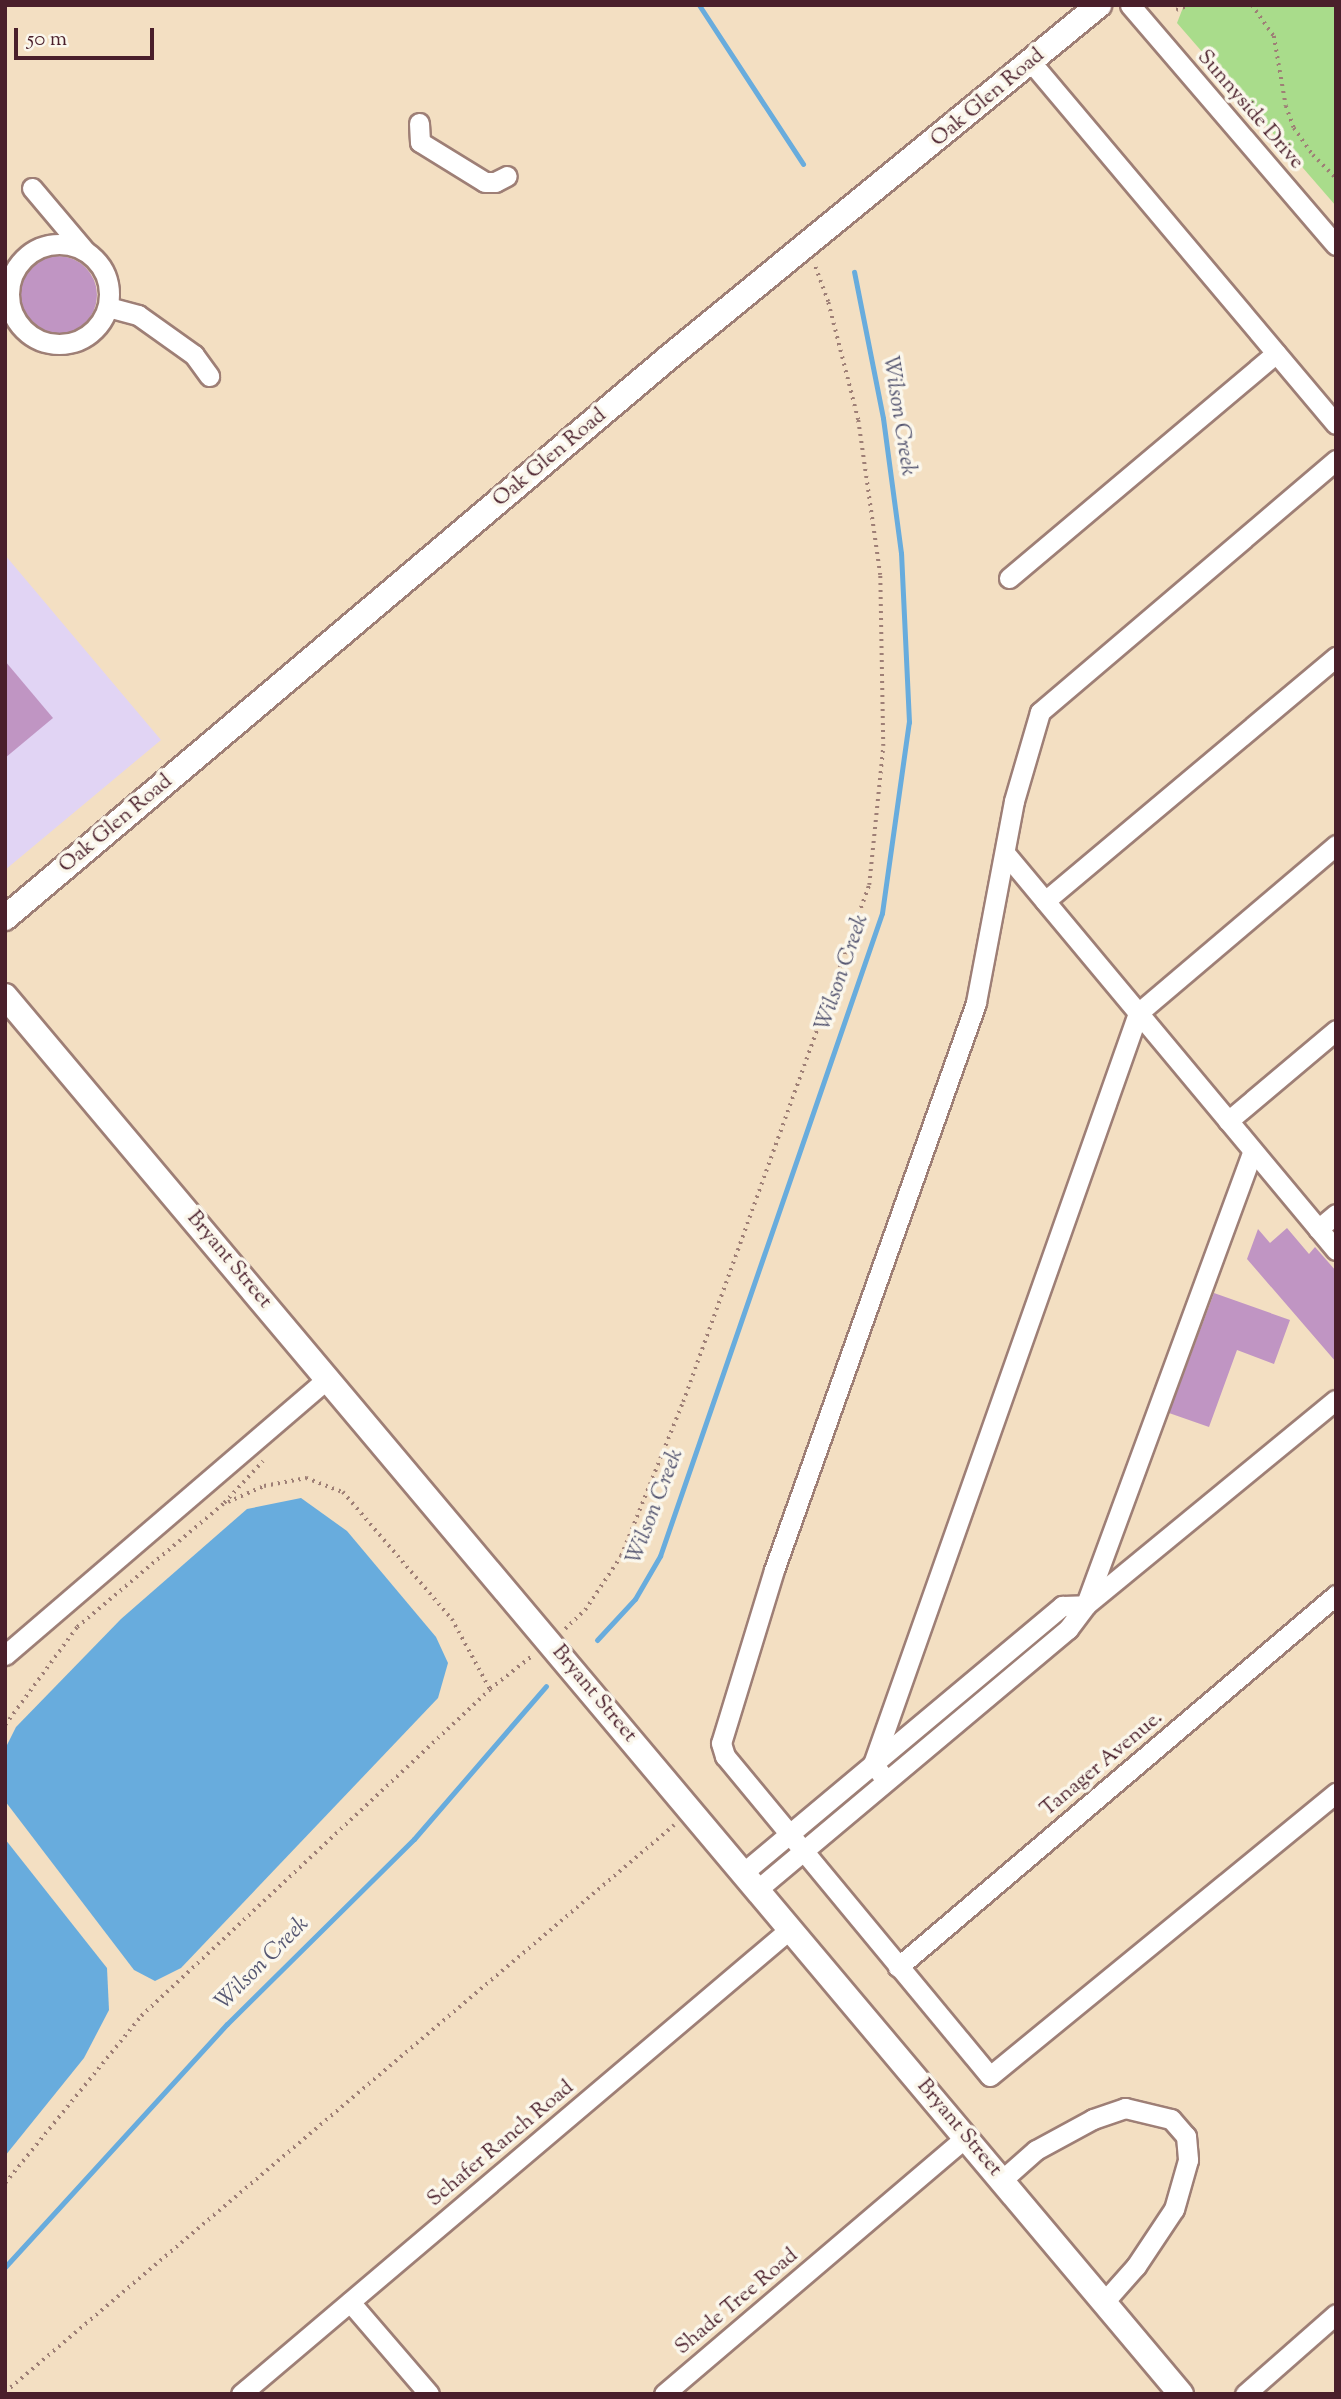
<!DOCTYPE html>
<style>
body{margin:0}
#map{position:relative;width:1341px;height:2399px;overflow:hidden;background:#f3dfc2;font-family:"Sorts Mill Goudy",serif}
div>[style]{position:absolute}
.built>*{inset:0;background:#e1d4f4}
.green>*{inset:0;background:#a9dc8b}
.water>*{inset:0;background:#68acdd}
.stream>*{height:5px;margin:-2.5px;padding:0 2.5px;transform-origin:2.5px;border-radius:2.5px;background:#68acdd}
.building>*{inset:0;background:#c095c3}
.round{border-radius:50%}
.path>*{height:3.5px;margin-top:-1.75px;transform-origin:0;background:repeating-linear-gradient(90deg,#9e7f76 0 2px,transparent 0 7px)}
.roads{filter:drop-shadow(2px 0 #9e7f76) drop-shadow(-2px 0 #9e7f76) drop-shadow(0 2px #9e7f76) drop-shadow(0 -2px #9e7f76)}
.minor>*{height:19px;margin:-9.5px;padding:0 9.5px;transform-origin:9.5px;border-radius:9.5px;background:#fff}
.minor>.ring{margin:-9.5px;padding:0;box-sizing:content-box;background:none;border:19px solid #fff;border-radius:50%}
.major>*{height:24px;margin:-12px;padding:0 12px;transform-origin:12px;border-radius:12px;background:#fff}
span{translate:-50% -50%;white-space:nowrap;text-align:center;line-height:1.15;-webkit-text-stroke:7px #fbf7ec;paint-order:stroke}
.street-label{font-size:21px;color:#4a1f2b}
.water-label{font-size:23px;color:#565772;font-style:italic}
.frame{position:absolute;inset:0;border:7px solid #4a1f2b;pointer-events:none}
.scale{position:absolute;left:14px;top:28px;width:140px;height:32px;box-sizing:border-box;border:4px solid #4a1f2b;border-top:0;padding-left:9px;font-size:21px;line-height:24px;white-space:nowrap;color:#4a1f2b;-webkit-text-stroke:5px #fbf7ec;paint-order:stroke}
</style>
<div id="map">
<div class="built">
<i style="clip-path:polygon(5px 555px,161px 740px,5px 870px)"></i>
</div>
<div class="green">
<i style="clip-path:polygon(1184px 5px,1336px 5px,1336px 206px,1177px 23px)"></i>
</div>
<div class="water">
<i style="clip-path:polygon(301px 1498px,347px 1531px,436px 1637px,448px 1663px,438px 1698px,181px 1968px,155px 1981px,134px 1970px,5px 1801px,5px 1749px,16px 1727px,121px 1619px,247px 1509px)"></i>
<i style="clip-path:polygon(5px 1839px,107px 1968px,109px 2010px,84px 2058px,5px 2156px)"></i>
</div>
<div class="stream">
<i style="left:699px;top:5px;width:190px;rotate:56.8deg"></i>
<i style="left:597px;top:1640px;width:56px;rotate:-47.2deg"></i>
<i style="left:635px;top:1599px;width:50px;rotate:-59.8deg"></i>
<i style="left:660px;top:1556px;width:680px;rotate:-70.95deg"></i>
<i style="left:882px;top:913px;width:193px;rotate:-82deg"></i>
<i style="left:909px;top:722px;width:169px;rotate:-92.7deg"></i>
<i style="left:901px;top:553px;width:136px;rotate:-97.6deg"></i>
<i style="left:883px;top:418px;width:149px;rotate:-101.2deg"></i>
<i style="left:5px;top:2267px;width:329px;rotate:-47.6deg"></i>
<i style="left:227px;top:2024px;width:263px;rotate:-44.7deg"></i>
<i style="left:414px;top:1839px;width:202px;rotate:-49.2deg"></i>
</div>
<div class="building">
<i class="round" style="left:19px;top:256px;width:78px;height:78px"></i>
<i style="clip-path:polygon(5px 661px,53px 718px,5px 758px)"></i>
<i style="clip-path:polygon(1287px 1228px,1309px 1254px,1315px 1247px,1336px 1271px,1336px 1362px,1247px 1259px,1258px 1229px,1270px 1243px)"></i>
<i style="clip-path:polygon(1214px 1293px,1290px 1320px,1274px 1364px,1237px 1350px,1209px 1427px,1169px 1413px)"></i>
</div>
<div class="path">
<i style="left:1177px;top:5px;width:5px;rotate:101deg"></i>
<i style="left:1176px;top:10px;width:15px;rotate:-20deg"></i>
<i style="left:1252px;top:5px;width:38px;rotate:55deg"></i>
<i style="left:1274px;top:36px;width:71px;rotate:80.3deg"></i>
<i style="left:1286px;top:106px;width:23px;rotate:70deg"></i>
<i style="left:1294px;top:128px;width:33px;rotate:55deg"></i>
<i style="left:1313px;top:155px;width:33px;rotate:45deg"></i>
<i style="left:228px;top:1502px;width:39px;rotate:-24deg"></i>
<i style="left:264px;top:1486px;width:43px;rotate:-10.8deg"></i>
<i style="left:306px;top:1478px;width:40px;rotate:21deg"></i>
<i style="left:343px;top:1492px;width:167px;rotate:49.4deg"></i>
<i style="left:452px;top:1619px;width:80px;rotate:61.5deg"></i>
<i style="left:565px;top:1629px;width:28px;rotate:-44deg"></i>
<i style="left:585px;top:1610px;width:65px;rotate:-56.3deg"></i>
<i style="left:621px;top:1556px;width:166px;rotate:-68.1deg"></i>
<i style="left:683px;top:1402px;width:549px;rotate:-70.21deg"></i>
<i style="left:869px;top:885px;width:140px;rotate:-84.2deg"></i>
<i style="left:883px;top:746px;width:171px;rotate:-91deg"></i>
<i style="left:880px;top:575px;width:157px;rotate:-98.1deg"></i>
<i style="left:858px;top:420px;width:122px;rotate:-104.3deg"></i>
<i style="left:828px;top:302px;width:40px;rotate:-110.2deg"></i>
<i style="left:5px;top:1725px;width:122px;rotate:-53.7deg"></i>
<i style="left:77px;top:1627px;width:192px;rotate:-40.1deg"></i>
<i style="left:224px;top:1503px;width:57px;rotate:-47.1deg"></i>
<i style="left:5px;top:2183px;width:215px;rotate:-50.8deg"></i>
<i style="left:141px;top:2016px;width:478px;rotate:-43.1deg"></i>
<i style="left:490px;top:1689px;width:53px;rotate:-38.2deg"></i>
<i style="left:5px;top:2392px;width:877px;rotate:-40.28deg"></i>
</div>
<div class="roads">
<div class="minor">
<i style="left:1130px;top:5px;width:316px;rotate:49.4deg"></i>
<i style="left:1031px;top:62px;width:473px;rotate:49.9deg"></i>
<i style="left:419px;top:123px;width:19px;rotate:87deg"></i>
<i style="left:420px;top:142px;width:76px;rotate:31.6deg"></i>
<i style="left:485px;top:182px;width:10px"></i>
<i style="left:495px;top:182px;width:13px;rotate:-27deg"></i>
<i style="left:32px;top:188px;width:82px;rotate:49.9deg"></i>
<i class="ring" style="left:9px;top:244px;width:81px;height:81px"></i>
<i style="left:108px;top:307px;width:31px;rotate:15deg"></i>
<i style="left:138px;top:315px;width:69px;rotate:35.5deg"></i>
<i style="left:194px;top:355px;width:26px;rotate:54deg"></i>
<i style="left:1336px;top:460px;width:389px;rotate:139.6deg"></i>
<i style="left:1040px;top:712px;width:93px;rotate:106.3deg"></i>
<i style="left:1014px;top:801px;width:206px;rotate:100.7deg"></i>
<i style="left:976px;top:1003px;width:602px;rotate:109.61deg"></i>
<i style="left:774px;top:1570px;width:181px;rotate:107deg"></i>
<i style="left:721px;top:1743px;width:14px;rotate:73deg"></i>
<i style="left:725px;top:1756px;width:415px;rotate:50.4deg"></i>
<i style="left:990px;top:2076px;width:447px;rotate:-39.3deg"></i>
<i style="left:1009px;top:578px;width:349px;rotate:-40.1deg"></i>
<i style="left:1005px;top:853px;width:517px;rotate:50.18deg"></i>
<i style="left:1045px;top:901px;width:380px;rotate:-40deg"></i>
<i style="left:1228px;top:1121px;width:141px;rotate:-40.1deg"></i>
<i style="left:1318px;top:1229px;width:23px;rotate:-40deg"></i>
<i style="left:1086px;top:1604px;width:483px;rotate:-69.8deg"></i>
<i style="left:5px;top:1655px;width:426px;rotate:-40.6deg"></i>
<i style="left:886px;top:1780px;width:21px;rotate:-129deg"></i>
<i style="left:873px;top:1764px;width:796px;rotate:-70.56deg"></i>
<i style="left:1138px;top:1013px;width:260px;rotate:-40.3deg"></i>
<i style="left:744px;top:1872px;width:415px;rotate:-39.9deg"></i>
<i style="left:1062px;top:1606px;width:24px;rotate:-2deg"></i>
<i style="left:758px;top:1889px;width:405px;rotate:-40deg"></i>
<i style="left:1068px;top:1629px;width:30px;rotate:-53deg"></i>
<i style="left:1086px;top:1605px;width:323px;rotate:-39.4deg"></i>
<i style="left:898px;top:1967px;width:575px;rotate:-40.34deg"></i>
<i style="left:1002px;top:2180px;width:45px;rotate:-41.4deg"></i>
<i style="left:1036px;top:2150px;width:65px;rotate:-28.5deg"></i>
<i style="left:1093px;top:2119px;width:34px;rotate:-19deg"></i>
<i style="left:1125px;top:2108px;width:47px;rotate:13.4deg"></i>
<i style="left:1171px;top:2119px;width:23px;rotate:49deg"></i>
<i style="left:1186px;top:2136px;width:24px;rotate:85deg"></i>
<i style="left:1188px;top:2160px;width:51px;rotate:105.9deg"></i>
<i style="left:1174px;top:2209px;width:69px;rotate:123.7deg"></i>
<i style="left:1136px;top:2266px;width:48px;rotate:131.6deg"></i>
<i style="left:350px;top:2302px;width:121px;rotate:49.3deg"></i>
<i style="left:241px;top:2394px;width:721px;rotate:-40.27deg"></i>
<i style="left:664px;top:2394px;width:397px;rotate:-40.4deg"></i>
<i style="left:1245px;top:2394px;width:121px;rotate:-41.3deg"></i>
</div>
<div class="major">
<i style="left:5px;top:918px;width:869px;rotate:-40.19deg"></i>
<i style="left:669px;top:357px;width:556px;rotate:-39.3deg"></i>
<i style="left:5px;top:996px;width:1827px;rotate:49.93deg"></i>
</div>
</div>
<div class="street-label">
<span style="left:988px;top:98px;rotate:-40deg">Oak Glen Road</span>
<span style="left:1250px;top:110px;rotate:49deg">Sunnyside Drive</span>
<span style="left:550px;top:458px;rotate:-40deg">Oak Glen Road</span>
<span style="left:116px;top:824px;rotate:-40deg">Oak Glen Road</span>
<span style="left:229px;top:1260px;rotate:50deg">Bryant Street</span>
<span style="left:594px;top:1694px;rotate:50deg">Bryant Street</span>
<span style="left:1102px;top:1764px;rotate:-40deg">Tanager Avenue.</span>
<span style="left:959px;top:2128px;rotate:50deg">Bryant Street</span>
<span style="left:501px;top:2144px;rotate:-40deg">Schafer Ranch Road</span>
<span style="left:737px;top:2302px;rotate:-40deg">Shade Tree Road</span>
</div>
<div class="water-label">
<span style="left:898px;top:416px;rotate:81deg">Wilson Creek</span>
<span style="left:843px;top:973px;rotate:-71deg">Wilson Creek</span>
<span style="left:656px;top:1507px;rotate:-69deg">Wilson Creek</span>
<span style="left:263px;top:1964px;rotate:-45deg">Wilson Creek</span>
</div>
<div class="frame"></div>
<div class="scale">50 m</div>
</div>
